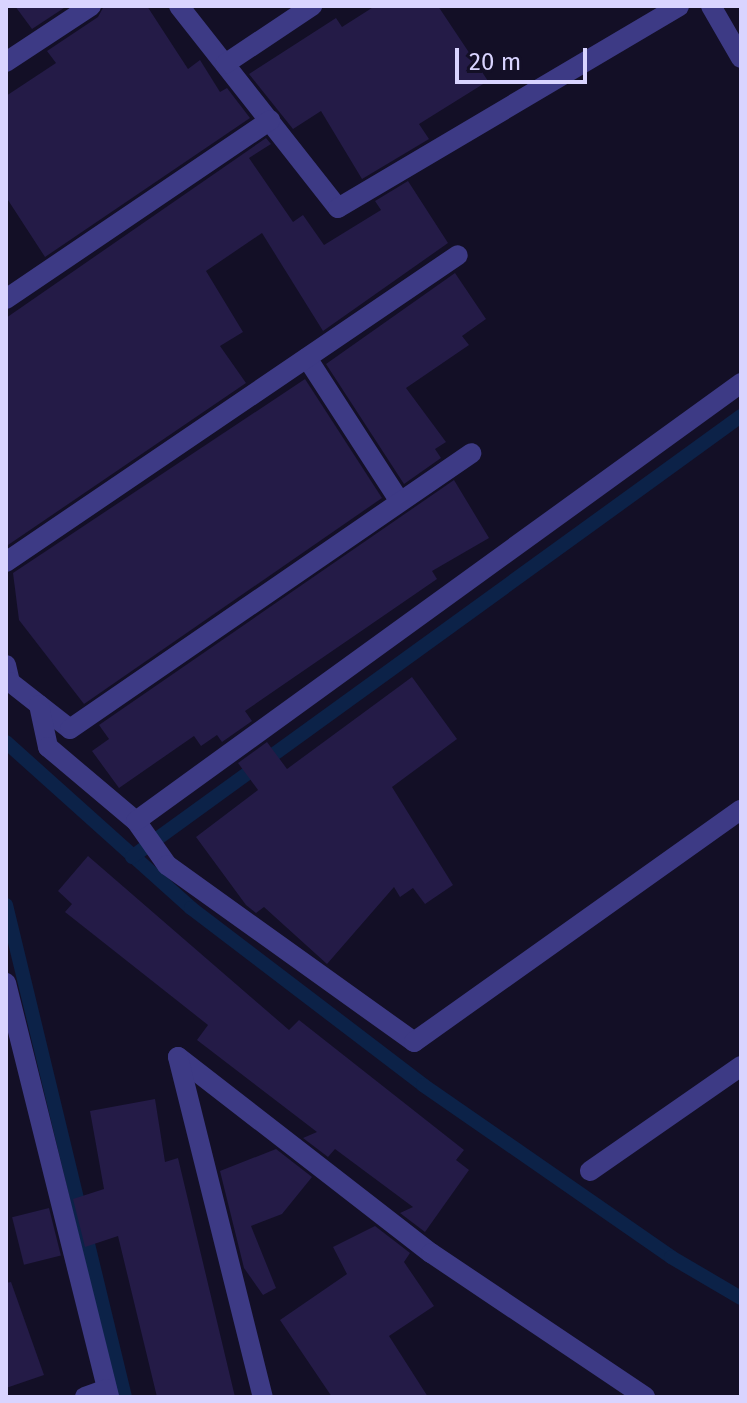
<!DOCTYPE html>
<style>
body{margin:0}
#map{position:relative;width:747px;height:1403px;overflow:hidden;background:#130f26;font-family:"Fira Sans",sans-serif}
div>[style]{position:absolute}
.stream>*{height:14px;margin:-7px;padding:0 7px;transform-origin:7px;border-radius:7px;background:#0c2248}
.building>*{inset:0;background:#241b47;transform-origin:0 0}
.street>*{height:20px;margin:-10px;padding:0 10px;transform-origin:10px;border-radius:10px;background:#3d3a85}
span{translate:-50% -50%;white-space:nowrap;text-align:center;line-height:1.15;-webkit-text-stroke:6px #130f26;paint-order:stroke}
.frame{position:absolute;inset:0;border:8px solid #d9d4ff;pointer-events:none}
.scale{position:absolute;left:455px;top:48px;width:132px;height:36px;box-sizing:border-box;border:4px solid #d9d4ff;border-top:0;padding-left:10px;font-size:24px;line-height:28px;white-space:nowrap;color:#d9d4ff;-webkit-text-stroke:6px #130f26;paint-order:stroke}
</style>
<div id="map">
<div class="stream">
<i style="left:6px;top:742px;width:249px;rotate:41.9deg"></i>
<i style="left:191px;top:908px;width:292px;rotate:37.3deg"></i>
<i style="left:423px;top:1085px;width:302px;rotate:34.7deg"></i>
<i style="left:671px;top:1257px;width:81px;rotate:30.4deg"></i>
<i style="left:132px;top:857px;width:752px;rotate:-35.91deg"></i>
<i style="left:6px;top:905px;width:506px;rotate:76.4deg"></i>
</div>
<div class="building">
<i style="clip-path:polygon(15px 6px,67px 6px,32px 29px)"></i>
<i style="clip-path:polygon(104px 6px,147px 6px,188px 69px,200px 60px,220px 92px,227px 88px,250px 118px,45px 257px,6px 197px,6px 96px,56px 63px,47px 51px,98px 17px)"></i>
<i style="clip-path:polygon(375px 6px,438px 6px,488px 81px,419px 124px,429px 139px,362px 179px,321px 111px,293px 129px,249px 74px,336px 18px,342px 27px)"></i>
<i style="clip-path:polygon(266px 138px,271px 144px,249px 158px,293px 222px,303px 215px,324px 245px,381px 210px,375px 201px,408px 181px,448px 243px,323px 331px,262px 233px,206px 271px,243px 332px,220px 346px,246px 383px,8px 545px,6px 318px)"></i>
<i style="clip-path:polygon(455px 273px,486px 319px,462px 336px,469px 345px,406px 388px,446px 442px,435px 449px,441px 458px,404px 484px,326px 364px)"></i>
<i style="clip-path:polygon(305px 379px,382px 498px,84px 704px,19px 620px,13px 573px)"></i>
<i style="clip-path:polygon(454px 480px,489px 538px,432px 571px,437px 579px,245px 711px,252px 721px,222px 742px,217px 735px,201px 746px,194px 736px,119px 788px,92px 751px,109px 739px,99px 725px)"></i>
<i style="clip-path:polygon(412px 677px,457px 739px,392px 787px,453px 885px,425px 904px,413px 888px,400px 897px,394px 887px,327px 964px,264px 907px,256px 913px,246px 905px,196px 837px,258px 790px,238px 763px,267px 742px,287px 769px)"></i>
<i style="clip-path:polygon(88px 856px,289px 1030px,299px 1020px,464px 1150px,456px 1160px,469px 1170px,425px 1232px,400px 1213px,413px 1207px,335px 1149px,328px 1157px,303px 1138px,317px 1132px,197px 1040px,208px 1025px,65px 912px,72px 904px,58px 891px)"></i>
<i style="clip-path:polygon(155px 1099px,165px 1162px,178px 1158px,235px 1397px,157px 1397px,118px 1236px,85px 1247px,73px 1199px,104px 1189px,90px 1111px)"></i>
<i style="clip-path:polygon(276px 1149px,312px 1177px,282px 1214px,251px 1226px,276px 1288px,263px 1295px,244px 1268px,220px 1171px)"></i>
<i style="left:49px;top:1208px;width:49px;height:38px;rotate:76deg"></i>
<i style="clip-path:polygon(375px 1226px,410px 1253px,404px 1262px,434px 1306px,389px 1336px,428px 1397px,332px 1397px,280px 1320px,347px 1274px,333px 1247px)"></i>
<i style="clip-path:polygon(11px 1282px,44px 1375px,6px 1388px,6px 1283px)"></i>
</div>
<div class="street">
<i style="left:179px;top:6px;width:257px;rotate:51.8deg"></i>
<i style="left:338px;top:208px;width:396px;rotate:-30.6deg"></i>
<i style="left:711px;top:6px;width:60px;rotate:60deg"></i>
<i style="left:6px;top:62px;width:102px;rotate:-33.4deg"></i>
<i style="left:225px;top:64px;width:105px;rotate:-33.7deg"></i>
<i style="left:6px;top:299px;width:319px;rotate:-34.1deg"></i>
<i style="left:307px;top:358px;width:171px;rotate:57.1deg"></i>
<i style="left:6px;top:562px;width:546px;rotate:-34.18deg"></i>
<i style="left:6px;top:665px;width:17px;rotate:77deg"></i>
<i style="left:10px;top:682px;width:76px;rotate:38.1deg"></i>
<i style="left:70px;top:729px;width:487px;rotate:-34.5deg"></i>
<i style="left:39px;top:705px;width:43px;rotate:77.9deg"></i>
<i style="left:48px;top:747px;width:115px;rotate:40.1deg"></i>
<i style="left:136px;top:821px;width:54px;rotate:54.8deg"></i>
<i style="left:167px;top:865px;width:304px;rotate:35.6deg"></i>
<i style="left:414px;top:1042px;width:401px;rotate:-35.4deg"></i>
<i style="left:136px;top:821px;width:747px;rotate:-35.9deg"></i>
<i style="left:6px;top:983px;width:427px;rotate:76deg"></i>
<i style="left:178px;top:1057px;width:320px;rotate:37.8deg"></i>
<i style="left:431px;top:1253px;width:258px;rotate:33.9deg"></i>
<i style="left:178px;top:1057px;width:350px;rotate:76deg"></i>
<i style="left:590px;top:1171px;width:184px;rotate:-34.8deg"></i>
<i style="left:85px;top:1397px;width:23px;rotate:-20deg"></i>
</div>
<div class="frame"></div>
<div class="scale">20 m</div>
</div>
